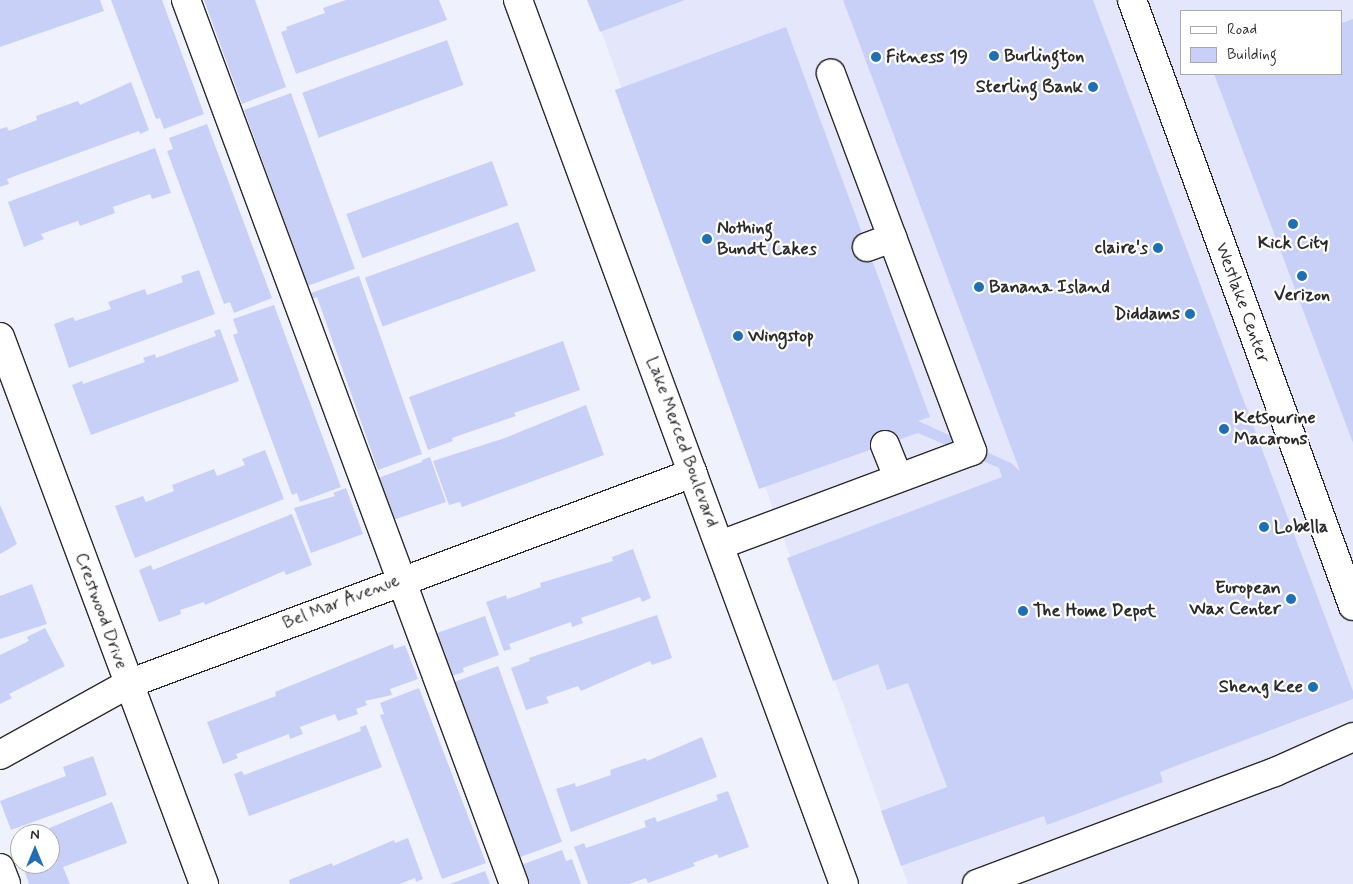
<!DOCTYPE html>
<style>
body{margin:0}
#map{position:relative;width:1353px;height:884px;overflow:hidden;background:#eff1fd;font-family:Mynerve,sans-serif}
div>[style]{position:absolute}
.built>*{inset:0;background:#e4e7fc}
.building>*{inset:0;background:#c9d0f8;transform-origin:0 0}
.roads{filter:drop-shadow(1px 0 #2b2b2b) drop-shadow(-1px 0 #2b2b2b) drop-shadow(0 1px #2b2b2b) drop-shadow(0 -1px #2b2b2b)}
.minor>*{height:28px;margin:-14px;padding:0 14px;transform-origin:14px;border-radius:14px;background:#fff}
.dots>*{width:14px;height:14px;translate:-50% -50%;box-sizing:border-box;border:2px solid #fff;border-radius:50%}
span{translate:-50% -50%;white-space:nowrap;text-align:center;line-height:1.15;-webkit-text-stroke:4.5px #fff;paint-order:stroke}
.poi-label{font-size:18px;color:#2b2b2b;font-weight:700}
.left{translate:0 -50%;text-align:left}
.right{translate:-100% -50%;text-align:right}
.street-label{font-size:18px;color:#2b2b2b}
.legend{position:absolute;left:1180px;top:10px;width:162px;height:65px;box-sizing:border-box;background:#fff;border:1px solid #aaa;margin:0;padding:6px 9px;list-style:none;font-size:15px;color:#2b2b2b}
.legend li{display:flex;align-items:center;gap:10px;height:25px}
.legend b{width:25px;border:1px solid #aaa}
.north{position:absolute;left:10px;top:824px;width:50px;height:50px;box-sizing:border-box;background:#fff;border:1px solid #aaa;border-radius:50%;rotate:0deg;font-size:14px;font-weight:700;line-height:20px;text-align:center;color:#2b2b2b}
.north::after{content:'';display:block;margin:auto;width:18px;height:22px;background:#1f6fb2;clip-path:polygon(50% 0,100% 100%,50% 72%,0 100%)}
</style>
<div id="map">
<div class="built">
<i style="clip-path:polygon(evenodd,590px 0,1353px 0,1353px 884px,908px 884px,590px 0,1182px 11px,1342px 11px,1342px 74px,1182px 74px,1182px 11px)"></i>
</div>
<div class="building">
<i style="clip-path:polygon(0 0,100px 0,104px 11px,0 47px)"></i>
<i style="clip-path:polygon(111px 0,162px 0,204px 114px,164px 129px,160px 118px,156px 119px)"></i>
<i style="clip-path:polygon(204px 0,255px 0,286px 87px,242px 104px)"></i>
<i style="clip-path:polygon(346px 0,439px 0,447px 20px,296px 74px,281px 32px,287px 30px,286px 27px,325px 13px,323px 8px)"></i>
<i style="clip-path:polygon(587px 0,685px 0,600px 32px)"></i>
<i style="clip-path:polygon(843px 0,1093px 0,1353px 691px,1353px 699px,1160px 772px,1163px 782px,1047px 825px,1044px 816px,901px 866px,881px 811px,947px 787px,908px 683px,887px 690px,878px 664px,833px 681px,787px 558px,1002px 477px,999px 468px,918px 433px,759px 489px,615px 90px,786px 27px,930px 417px,918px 421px,1011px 463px,1020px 471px)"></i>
<i style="clip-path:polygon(1353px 19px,1353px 443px,1214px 74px,1342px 74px,1342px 23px)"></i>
<i style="left:447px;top:40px;width:48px;height:154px;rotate:70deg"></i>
<i style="clip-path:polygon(131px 82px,149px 130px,140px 134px,139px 131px,7px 179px,9px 184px,0 187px,0 129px,7px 127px,9px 131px,37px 120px,36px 116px,78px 101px,80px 105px)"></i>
<i style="left:291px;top:93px;width:187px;height:50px;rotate:70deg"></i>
<i style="clip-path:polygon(207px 124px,272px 298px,234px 313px,230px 302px,224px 304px,167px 151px,173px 149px,169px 138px)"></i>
<i style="clip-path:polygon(155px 148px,171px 193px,152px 199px,150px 194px,113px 207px,115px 213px,80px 226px,78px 221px,41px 234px,44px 239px,24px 247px,8px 202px)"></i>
<i style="left:492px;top:161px;width:47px;height:155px;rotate:70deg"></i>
<i style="left:518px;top:222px;width:52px;height:163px;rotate:70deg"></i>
<i style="clip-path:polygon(199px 270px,215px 314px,69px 368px,54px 324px,73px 317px,75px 321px,111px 309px,108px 302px,145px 289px,147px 295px,183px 282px,181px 276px)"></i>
<i style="clip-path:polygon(359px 276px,422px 454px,378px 470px,317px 297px,313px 299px,311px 293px)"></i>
<i style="clip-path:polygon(274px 305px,341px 487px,300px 502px,297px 493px,292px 495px,233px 335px,238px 333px,233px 319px)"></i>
<i style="clip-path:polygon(220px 329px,239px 381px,91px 435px,72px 385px,82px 381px,83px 384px,145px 362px,143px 358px,155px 354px,156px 358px,216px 336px,214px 331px)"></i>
<i style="clip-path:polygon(563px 341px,580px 390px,514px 413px,516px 416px,452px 438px,453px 441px,428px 450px,409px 397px)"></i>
<i style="clip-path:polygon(586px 405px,604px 455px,462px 507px,460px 502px,449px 505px,433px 461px,505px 438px)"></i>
<i style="clip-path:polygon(265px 450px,284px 499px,135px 558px,115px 506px,143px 496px,146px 502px,174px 491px,172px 485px,214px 469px,217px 476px,245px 465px,242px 459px)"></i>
<i style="clip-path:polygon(430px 457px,446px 502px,393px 520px,378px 478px,422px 462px,422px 460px)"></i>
<i style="clip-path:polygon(346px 488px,363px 534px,311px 553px,294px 508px,335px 496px,333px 493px)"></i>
<i style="clip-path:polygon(0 505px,17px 544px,0 554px)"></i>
<i style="clip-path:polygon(292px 514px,312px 565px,286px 575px,284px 571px,205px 605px,204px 602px,180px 610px,181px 614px,159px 622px,139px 570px,151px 565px,153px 570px)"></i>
<i style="clip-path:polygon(633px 549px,651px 598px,642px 602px,640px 597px,581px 618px,583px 623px,572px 627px,571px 622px,509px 644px,511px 649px,504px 651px,486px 602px,506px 595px,507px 599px,541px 587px,540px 583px,613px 561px,612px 557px)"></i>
<i style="clip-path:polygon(32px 584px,47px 624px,0 639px,0 596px)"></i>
<i style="clip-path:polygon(657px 615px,672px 658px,652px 665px,650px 661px,581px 691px,578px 686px,546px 697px,549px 703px,526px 710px,511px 668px,530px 661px,529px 658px)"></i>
<i style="clip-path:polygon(485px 616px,499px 655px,463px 668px,464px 672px,452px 676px,437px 633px)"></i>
<i style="clip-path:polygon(45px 628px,65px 666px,9px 694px,12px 698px,0 704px,0 655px,29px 641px,27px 637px)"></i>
<i style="clip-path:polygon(393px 644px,394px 649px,405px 645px,418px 679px,390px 689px,392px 695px,365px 701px,367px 705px,356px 709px,358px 714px,338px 721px,335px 714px,300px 727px,303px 734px,290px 739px,289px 734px,236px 754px,238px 758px,223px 764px,207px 722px,276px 696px,275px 692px)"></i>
<i style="left:498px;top:666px;width:187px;height:46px;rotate:70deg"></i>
<i style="clip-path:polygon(419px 688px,486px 863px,442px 879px,380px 715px,384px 714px,380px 703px)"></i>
<i style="clip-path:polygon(366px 725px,382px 767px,249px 816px,234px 774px,242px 771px,244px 775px,361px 731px,360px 727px)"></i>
<i style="clip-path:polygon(702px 737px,717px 777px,571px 832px,556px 789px,575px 783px,576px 787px,611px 775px,610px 770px,646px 758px,647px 761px)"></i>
<i style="clip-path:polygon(93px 756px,107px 795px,11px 830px,0 801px,66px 776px,63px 767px)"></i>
<i style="clip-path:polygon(728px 791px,749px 847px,719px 858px,717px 854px,693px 863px,695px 866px,648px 883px,646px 878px,629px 884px,588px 884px,574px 847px,584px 843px,586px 848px,646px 827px,644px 821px,655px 817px,657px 822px,718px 800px,716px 795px)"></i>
<i style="clip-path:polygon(112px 802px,127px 843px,63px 867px,70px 884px,29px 884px,22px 864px,50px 864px,50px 834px,35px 834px)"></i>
<i style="clip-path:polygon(408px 838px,423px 879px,416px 882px,415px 878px,400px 884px,290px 884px,289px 880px,332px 863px,333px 866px,394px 840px,395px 843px)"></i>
<i style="clip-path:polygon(20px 839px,20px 858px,14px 842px)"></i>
<i style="clip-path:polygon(562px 850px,566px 861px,572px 859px,581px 884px,527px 884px,521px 865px)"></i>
<i style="clip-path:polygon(485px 871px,490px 884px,450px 884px)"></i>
</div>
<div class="roads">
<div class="minor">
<i style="left:186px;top:0;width:943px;rotate:69.64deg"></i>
<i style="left:518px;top:0;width:942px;rotate:69.76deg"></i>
<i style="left:1132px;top:0;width:645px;rotate:69.96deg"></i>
<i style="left:867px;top:247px;width:27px;rotate:-20deg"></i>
<i style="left:0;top:337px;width:584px;rotate:69.55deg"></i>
<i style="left:885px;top:445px;width:35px;rotate:68deg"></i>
<i style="left:720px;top:545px;width:269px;rotate:-20.5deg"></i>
<i style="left:972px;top:451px;width:403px;rotate:-110.5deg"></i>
<i style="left:0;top:755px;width:146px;rotate:-29deg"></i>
<i style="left:128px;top:684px;width:603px;rotate:-20.48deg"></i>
<i style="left:0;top:868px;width:17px;rotate:69deg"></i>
<i style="left:977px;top:884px;width:318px;rotate:-20.6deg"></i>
<i style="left:1275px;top:772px;width:85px;rotate:-24.2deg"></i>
</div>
</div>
<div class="dots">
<i style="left:994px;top:56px;background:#1f6fb2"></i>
<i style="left:876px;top:57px;background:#1f6fb2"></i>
<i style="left:1093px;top:87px;background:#1f6fb2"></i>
<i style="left:1293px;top:224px;background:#1f6fb2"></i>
<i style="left:707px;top:239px;background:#1f6fb2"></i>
<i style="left:1158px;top:248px;background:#1f6fb2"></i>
<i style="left:1302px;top:276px;background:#1f6fb2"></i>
<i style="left:979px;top:287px;background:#1f6fb2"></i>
<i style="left:1190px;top:314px;background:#1f6fb2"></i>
<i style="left:738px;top:336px;background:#1f6fb2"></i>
<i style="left:1224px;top:429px;background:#1f6fb2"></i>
<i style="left:1264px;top:527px;background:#1f6fb2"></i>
<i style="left:1291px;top:599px;background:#1f6fb2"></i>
<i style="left:1023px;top:611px;background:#1f6fb2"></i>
<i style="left:1313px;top:687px;background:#1f6fb2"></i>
</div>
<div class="poi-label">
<span class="left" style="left:1004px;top:56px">Burlington</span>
<span class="left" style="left:886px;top:57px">Fitness 19</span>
<span class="right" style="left:1083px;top:87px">Sterling Bank</span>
<span class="left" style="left:717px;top:239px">Nothing<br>Bundt Cakes</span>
<span style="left:1293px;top:243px">Kick City</span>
<span class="right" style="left:1148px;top:248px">claire's</span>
<span class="left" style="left:989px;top:287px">Banana Island</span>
<span style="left:1302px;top:295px">Verizon</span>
<span class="right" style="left:1180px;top:314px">Diddams</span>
<span class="left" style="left:748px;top:336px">Wingstop</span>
<span class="left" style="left:1234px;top:429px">Ketsourine<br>Macarons</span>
<span class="left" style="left:1274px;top:527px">Lobella</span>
<span class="right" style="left:1281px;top:599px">European<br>Wax Center</span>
<span class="left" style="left:1033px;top:611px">The Home Depot</span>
<span class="right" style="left:1303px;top:687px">Sheng Kee</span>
</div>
<div class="street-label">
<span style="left:1242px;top:303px;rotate:70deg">Westlake Center</span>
<span style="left:682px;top:442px;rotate:70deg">Lake Merced Boulevard</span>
<span style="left:341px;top:602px;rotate:-21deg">Bel Mar Avenue</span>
<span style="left:101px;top:611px;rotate:70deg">Crestwood Drive</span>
</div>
<ul class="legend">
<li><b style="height:6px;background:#fff"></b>Road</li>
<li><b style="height:14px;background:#c9d0f8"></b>Building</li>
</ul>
<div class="north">N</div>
</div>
